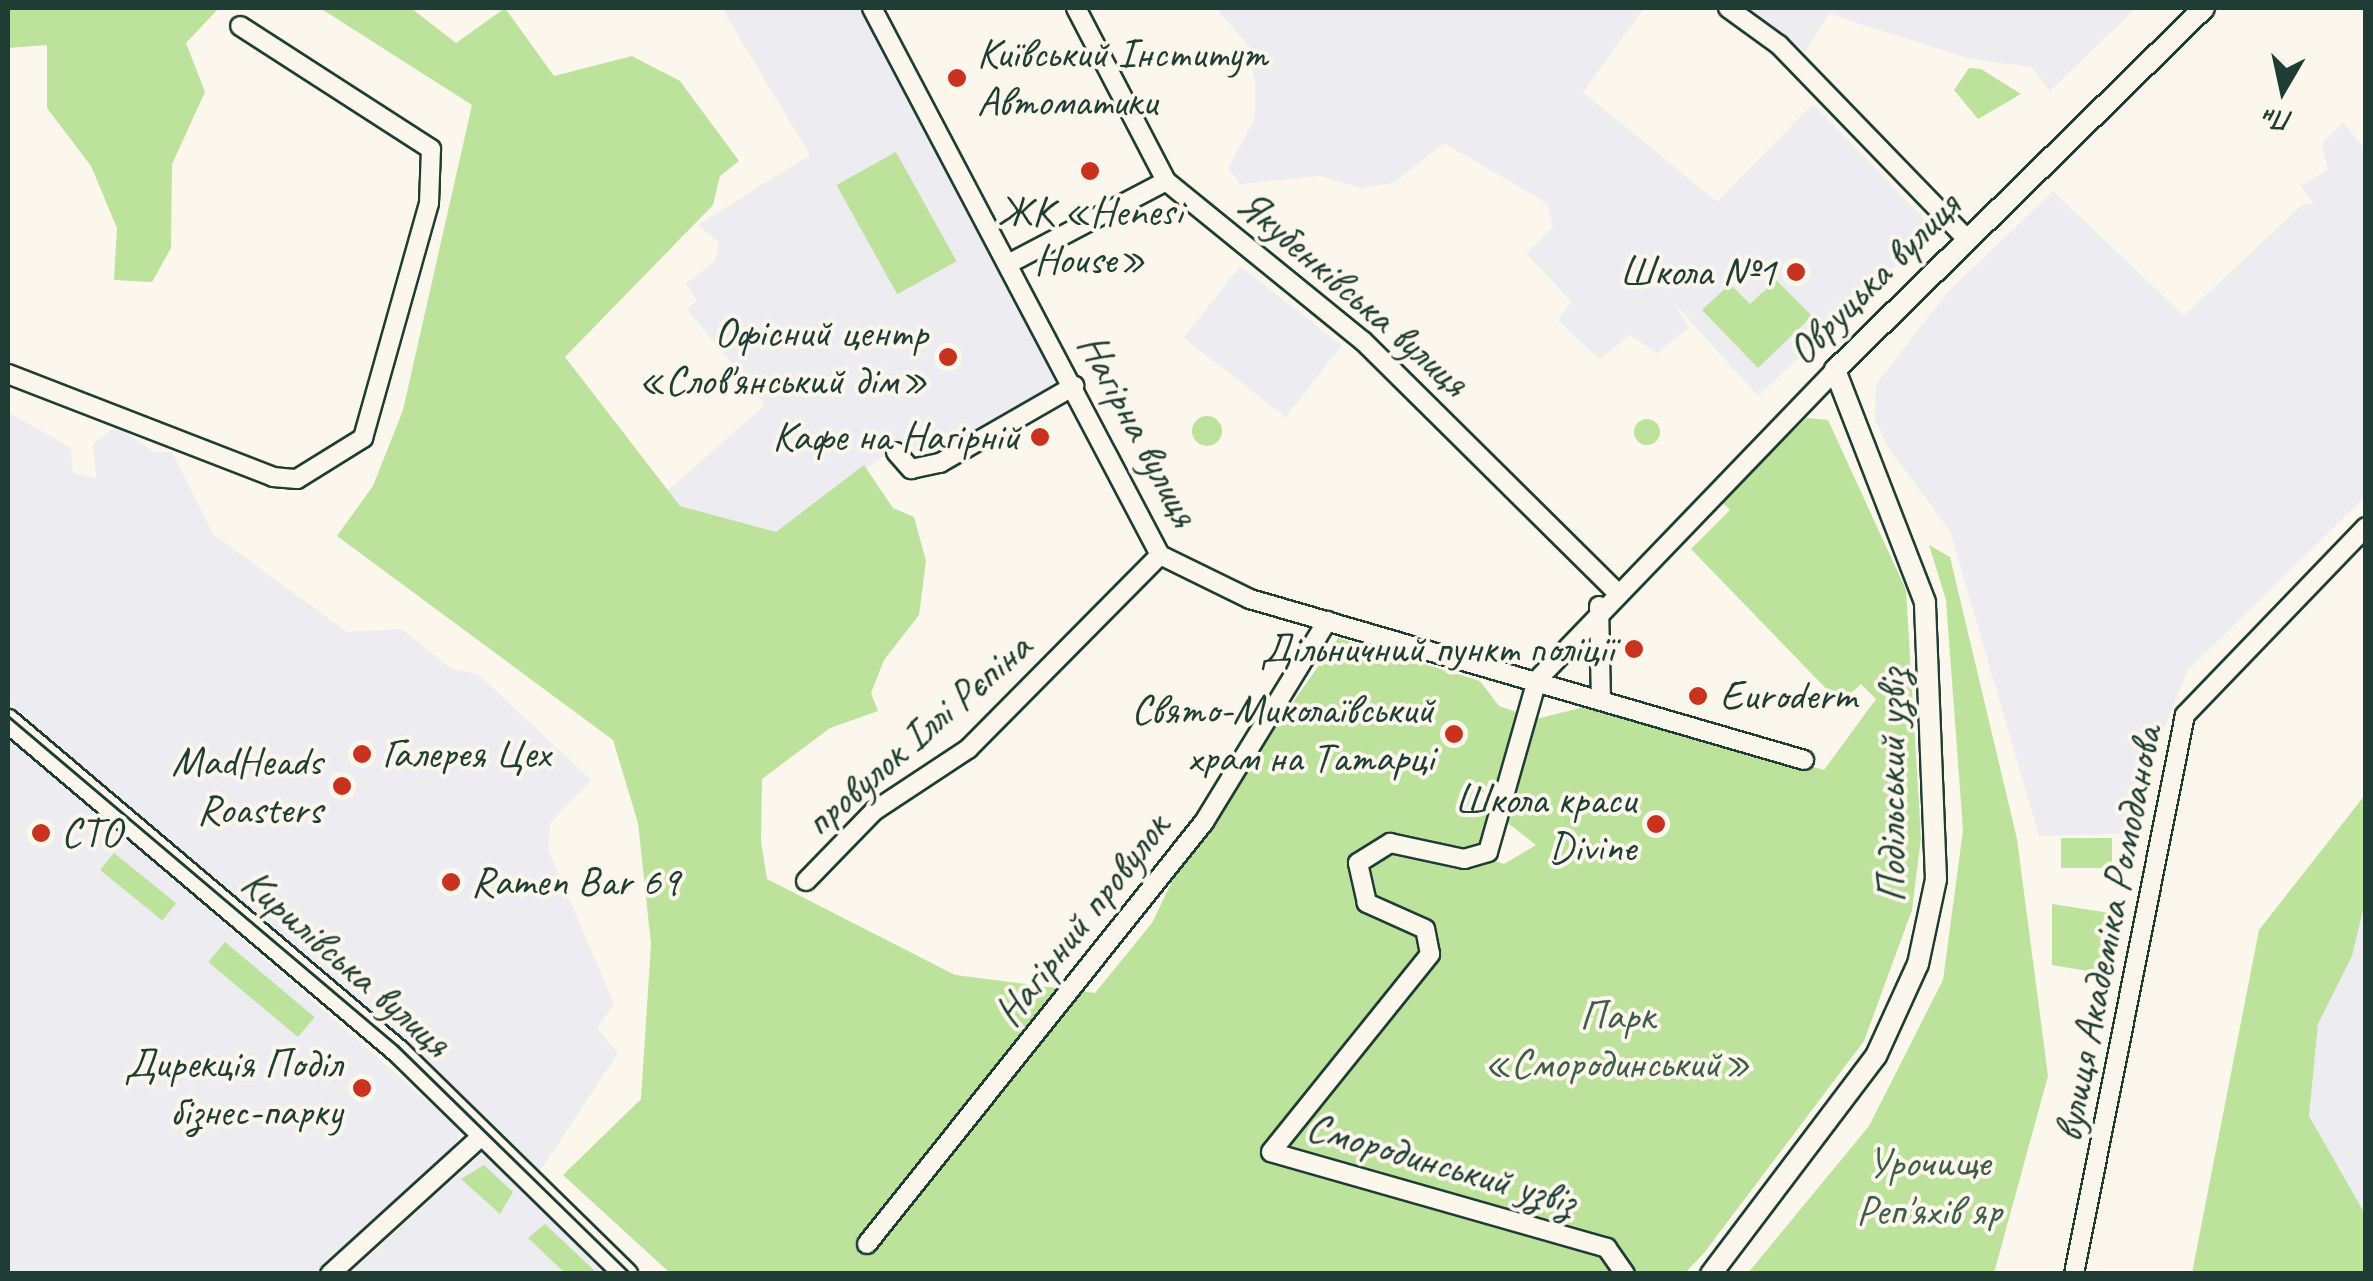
<!DOCTYPE html>
<meta charset="utf-8">
<style>
body{margin:0}
#map{position:relative;width:2373px;height:1281px;overflow:hidden;background:#fbf7ec;font-family:Caveat,sans-serif}
div>[style]{position:absolute}
.built>*{inset:0;background:#edecf0;transform-origin:0 0}
.green>*{inset:0;background:#bde29c;transform-origin:0 0}
.round{border-radius:50%}
.roads{filter:drop-shadow(2px 0 #1f3d34) drop-shadow(-2px 0 #1f3d34) drop-shadow(0 2px #1f3d34) drop-shadow(0 -2px #1f3d34)}
.minor>*{height:18px;margin:-9px;padding:0 9px;transform-origin:9px;border-radius:9px;background:#fbf7ec}
.tertiary>*{height:20px;margin:-10px;padding:0 10px;transform-origin:10px;border-radius:10px;background:#fbf7ec}
.secondary>*{height:22px;margin:-11px;padding:0 11px;transform-origin:11px;border-radius:11px;background:#fbf7ec}
.tram>*{height:2.5px;margin:-1.25px;padding:0 1.25px;transform-origin:1.25px;border-radius:1.25px;background:#1f3d34}
.dots>*{width:28px;height:28px;translate:-50% -50%;box-sizing:border-box;border:5px solid #fbf7ec;border-radius:50%}
span{translate:-50% -50%;white-space:nowrap;text-align:center;line-height:1.15;-webkit-text-stroke:8px #fbf7ec;paint-order:stroke}
.poi-label{font-size:42px;color:#1f3d34}
.left{translate:0 -50%;text-align:left}
.right{translate:-100% -50%;text-align:right}
.street-label{font-size:42px;color:#1f3d34}
.park-label{font-size:42px;color:#3f5e49}
.frame{position:absolute;inset:0;border:10px solid #1f3d34;pointer-events:none}
.north{position:absolute;left:2233px;top:40px;width:100px;height:100px;-webkit-text-stroke:8px #fbf7ec;paint-order:stroke;rotate:189deg;font-size:28px;font-weight:700;line-height:40px;text-align:center;color:#1f3d34}
.north::after{content:'';display:block;margin:auto;width:35px;height:45px;background:#1f3d34;clip-path:polygon(50% 0,100% 100%,50% 72%,0 100%)}
</style>
<div id="map">
<div class="built">
<i style="clip-path:polygon(722px 8px,865px 8px,1064px 384px,929px 457px,904px 442px,776px 532px,680px 506px,667px 491px,765px 405px,687px 309px,697px 300px,686px 284px,715px 261px,719px 243px,698px 225px,810px 155px)"></i>
<i style="clip-path:polygon(1216px 8px,1644px 8px,1583px 92px,1717px 202px,1813px 104px,1934px 229px,1758px 396px,1674px 303px,1689px 328px,1657px 353px,1630px 335px,1599px 359px,1558px 320px,1571px 301px,1527px 254px,1553px 226px,1547px 203px,1444px 143px,1393px 183px,1360px 188px,1321px 176px,1240px 184px,1228px 168px,1255px 119px,1255px 81px,1246px 43px)"></i>
<i style="clip-path:polygon(1749px 8px,2136px 8px,2050px 91px,2031px 67px,1971px 59px,1829px 14px,1805px 52px)"></i>
<i style="clip-path:polygon(2343px 122px,2365px 149px,2365px 497px,2188px 670px,2121px 834px,2039px 836px,1950px 531px,1888px 447px,1875px 420px,1876px 384px,1949px 291px,2053px 191px,2184px 316px,2303px 204px,2314px 204px,2300px 186px,2328px 170px,2322px 143px)"></i>
<i style="left:1240px;top:266px;width:129px;height:91px;rotate:38deg"></i>
<i style="clip-path:polygon(8px 412px,71px 448px,73px 473px,96px 478px,93px 444px,116px 426px,154px 452px,172px 452px,213px 534px,347px 632px,402px 629px,450px 668px,479px 675px,591px 780px,550px 823px,548px 849px,614px 1004px,597px 1028px,618px 1053px,540px 1171px,8px 701px)"></i>
<i style="clip-path:polygon(8px 734px,460px 1130px,455px 1147px,316px 1273px,8px 1273px)"></i>
<i style="clip-path:polygon(2365px 902px,2365px 1214px,2309px 1116px,2318px 1024px,2352px 956px)"></i>
<i style="clip-path:polygon(480px 1155px,492px 1159px,615px 1273px,349px 1274px)"></i>
</div>
<div class="green">
<i style="clip-path:polygon(8px 8px,219px 8px,186px 43px,205px 92px,172px 164px,171px 248px,152px 282px,114px 280px,117px 228px,91px 166px,47px 108px,47px 45px,8px 48px)"></i>
<i style="clip-path:polygon(evenodd,320px 8px,411px 8px,456px 43px,505px 8px,554px 76px,632px 56px,680px 81px,739px 161px,720px 176px,713px 205px,565px 357px,680px 506px,776px 532px,864px 465px,893px 508px,914px 517px,926px 561px,919px 615px,884px 660px,871px 693px,878px 711px,830px 728px,762px 779px,761px 841px,767px 879px,955px 975px,1095px 993px,1152px 923px,1183px 859px,1338px 638px,1480px 681px,1499px 706px,1536px 719px,1592px 705px,1824px 770px,1876px 699px,1861px 684px,1840px 703px,1691px 549px,1730px 510px,1721px 501px,1807px 418px,1828px 420px,1906px 590px,1921px 838px,1912px 910px,1864px 1041px,1704px 1253px,1684px 1274px,670px 1273px,563px 1175px,641px 1099px,651px 944px,638px 823px,613px 740px,337px 536px,373px 486px,403px 410px,472px 105px,320px 8px,1508px 823px,1536px 845px,1504px 864px,1494px 861px,1508px 823px)"></i>
<i style="clip-path:polygon(1969px 68px,1981px 69px,2021px 94px,1978px 119px,1954px 90px)"></i>
<i style="left:896px;top:152px;width:125px;height:68px;rotate:61deg"></i>
<i style="clip-path:polygon(1776px 280px,1812px 316px,1758px 368px,1702px 310px,1730px 284px,1750px 304px)"></i>
<i class="round" style="left:1192px;top:416px;width:30px;height:30px"></i>
<i class="round" style="left:1634px;top:419px;width:26px;height:26px"></i>
<i style="clip-path:polygon(1929px 545px,1950px 557px,2017px 839px,2048px 1076px,1994px 1273px,1748px 1273px,1869px 1126px,1943px 980px,1963px 830px,1946px 600px)"></i>
<i style="clip-path:polygon(2365px 795px,2365px 902px,2352px 956px,2318px 1024px,2309px 1116px,2365px 1214px,2365px 1273px,2192px 1273px,2259px 930px)"></i>
<i style="left:2112px;top:838px;width:30px;height:51px;rotate:90deg"></i>
<i style="left:114px;top:853px;width:80px;height:22px;rotate:39deg"></i>
<i style="clip-path:polygon(2052px 904px,2123px 915px,2112px 975px,2052px 965px)"></i>
<i style="left:225px;top:942px;width:117px;height:26px;rotate:40deg"></i>
<i style="clip-path:polygon(484px 1165px,513px 1192px,500px 1214px,461px 1179px)"></i>
<i style="clip-path:polygon(545px 1224px,597px 1273px,565px 1273px,528px 1238px)"></i>
</div>
<div class="roads">
<div class="minor">
<i style="left:872px;top:8px;width:618px;rotate:62.23deg"></i>
<i style="left:1160px;top:555px;width:100px;rotate:26.1deg"></i>
<i style="left:1250px;top:599px;width:577px;rotate:16.2deg"></i>
<i style="left:1076px;top:8px;width:195px;rotate:62.5deg"></i>
<i style="left:1166px;top:181px;width:254px;rotate:39.1deg"></i>
<i style="left:1363px;top:341px;width:354px;rotate:44.7deg"></i>
<i style="left:1728px;top:8px;width:63px;rotate:36deg"></i>
<i style="left:1779px;top:45px;width:269px;rotate:45.9deg"></i>
<i style="left:1010px;top:263px;width:176px;rotate:-27.7deg"></i>
<i style="left:8px;top:374px;width:284px;rotate:21.2deg"></i>
<i style="left:273px;top:477px;width:24px;rotate:5deg"></i>
<i style="left:297px;top:479px;width:78px;rotate:-31.8deg"></i>
<i style="left:363px;top:438px;width:244px;rotate:-74.3deg"></i>
<i style="left:429px;top:203px;width:54px;rotate:-87.9deg"></i>
<i style="left:431px;top:149px;width:227px;rotate:-147.2deg"></i>
<i style="left:896px;top:452px;width:23px;rotate:49deg"></i>
<i style="left:911px;top:469px;width:30px;rotate:-12deg"></i>
<i style="left:940px;top:463px;width:155px;rotate:-29.9deg"></i>
<i style="left:1599px;top:606px;width:95px;rotate:88.8deg"></i>
<i style="left:806px;top:881px;width:98px;rotate:-45.8deg"></i>
<i style="left:874px;top:811px;width:113px;rotate:-33.4deg"></i>
<i style="left:968px;top:749px;width:273px;rotate:-45.3deg"></i>
<i style="left:867px;top:1244px;width:540px;rotate:-51.39deg"></i>
<i style="left:1204px;top:822px;width:236px;rotate:-58.5deg"></i>
<i style="left:330px;top:1274px;width:207px;rotate:-42.3deg"></i>
<i style="left:1625px;top:1274px;width:32px;rotate:-125deg"></i>
<i style="left:1607px;top:1248px;width:349px;rotate:-164.1deg"></i>
<i style="left:1271px;top:1152px;width:254px;rotate:-51.2deg"></i>
<i style="left:1430px;top:954px;width:25px;rotate:-101deg"></i>
<i style="left:1425px;top:929px;width:64px;rotate:-155.9deg"></i>
<i style="left:1367px;top:903px;width:41px;rotate:-102.7deg"></i>
<i style="left:1358px;top:863px;width:38px;rotate:-32deg"></i>
<i style="left:1390px;top:843px;width:76px;rotate:12.2deg"></i>
<i style="left:1464px;top:859px;width:25px;rotate:-16deg"></i>
<i style="left:1488px;top:852px;width:179px;rotate:-74.1deg"></i>
<i style="left:1537px;top:680px;width:430px;rotate:-46.1deg"></i>
<i style="left:2074px;top:1274px;width:570px;rotate:-78.77deg"></i>
<i style="left:2185px;top:715px;width:261px;rotate:-46.1deg"></i>
</div>
<div class="tertiary">
<i style="left:1711px;top:1274px;width:273px;rotate:-52.9deg"></i>
<i style="left:1876px;top:1056px;width:101px;rotate:-65.5deg"></i>
<i style="left:1918px;top:964px;width:87px;rotate:-78deg"></i>
<i style="left:1936px;top:879px;width:277px;rotate:-92.3deg"></i>
<i style="left:1925px;top:602px;width:249px;rotate:-111.2deg"></i>
<i style="left:1835px;top:370px;width:517px;rotate:-44.45deg"></i>
</div>
<div class="secondary">
<i style="left:8px;top:721px;width:512px;rotate:40.25deg"></i>
<i style="left:399px;top:1052px;width:318px;rotate:44.4deg"></i>
</div>
</div>
<div class="tram">
<i style="left:8px;top:716px;width:511px;rotate:40.24deg"></i>
<i style="left:398px;top:1046px;width:326px;rotate:44.4deg"></i>
</div>
<div class="dots">
<i style="left:957px;top:78px;background:#c8321e"></i>
<i style="left:1090px;top:171px;background:#c8321e"></i>
<i style="left:1796px;top:272px;background:#c8321e"></i>
<i style="left:948px;top:357px;background:#c8321e"></i>
<i style="left:1040px;top:437px;background:#c8321e"></i>
<i style="left:1634px;top:649px;background:#c8321e"></i>
<i style="left:1698px;top:696px;background:#c8321e"></i>
<i style="left:1454px;top:734px;background:#c8321e"></i>
<i style="left:362px;top:754px;background:#c8321e"></i>
<i style="left:342px;top:786px;background:#c8321e"></i>
<i style="left:1656px;top:824px;background:#c8321e"></i>
<i style="left:41px;top:833px;background:#c8321e"></i>
<i style="left:451px;top:882px;background:#c8321e"></i>
<i style="left:362px;top:1088px;background:#c8321e"></i>
</div>
<div class="poi-label">
<span class="left" style="left:977px;top:78px">Київський Інститут<br>Автоматики</span>
<span style="left:1090px;top:236px">ЖК «Henesi<br>House»</span>
<span class="right" style="left:1776px;top:272px">Школа №1</span>
<span class="right" style="left:928px;top:357px">Офісний центр<br>«Слов'янський дім»</span>
<span class="right" style="left:1020px;top:437px">Кафе на Нагірній</span>
<span class="right" style="left:1614px;top:649px">Дільничний пункт поліції</span>
<span class="left" style="left:1720px;top:696px">Euroderm</span>
<span class="right" style="left:1434px;top:734px">Свято-Миколаївський<br>храм на Татарці</span>
<span class="left" style="left:382px;top:754px">Галерея Цех</span>
<span class="right" style="left:322px;top:786px">MadHeads<br>Roasters</span>
<span class="right" style="left:1636px;top:824px">Школа краси<br>Divine</span>
<span class="left" style="left:61px;top:833px">СТО</span>
<span class="left" style="left:471px;top:882px">Ramen Bar 69</span>
<span class="right" style="left:342px;top:1088px">Дирекція Поділ<br>бізнес-парку</span>
</div>
<div class="street-label">
<span style="left:1874px;top:279px;rotate:-45deg">Овруцька вулиця</span>
<span style="left:1353px;top:293px;rotate:41deg">Якубенківська вулиця</span>
<span style="left:1138px;top:430px;rotate:62deg">Нагірна вулиця</span>
<span style="left:918px;top:735px;rotate:-41deg">провулок Іллі Рєпіна</span>
<span style="left:1892px;top:786px;rotate:-90deg">Подільський узвіз</span>
<span style="left:1082px;top:920px;rotate:-52deg">Нагірний провулок</span>
<span style="left:2108px;top:934px;rotate:-79deg">вулиця Академіка Ромоданова</span>
<span style="left:346px;top:963px;rotate:41deg">Кирилівська вулиця</span>
<span style="left:1441px;top:1164px;rotate:16deg">Смородинський узвіз</span>
</div>
<div class="park-label">
<span style="left:1617px;top:1040px">Парк<br>«Смородинський»</span>
<span style="left:1929px;top:1187px">Урочище<br>Реп'яхів яр</span>
</div>
<div class="frame"></div>
<div class="north">Пн</div>
</div>
